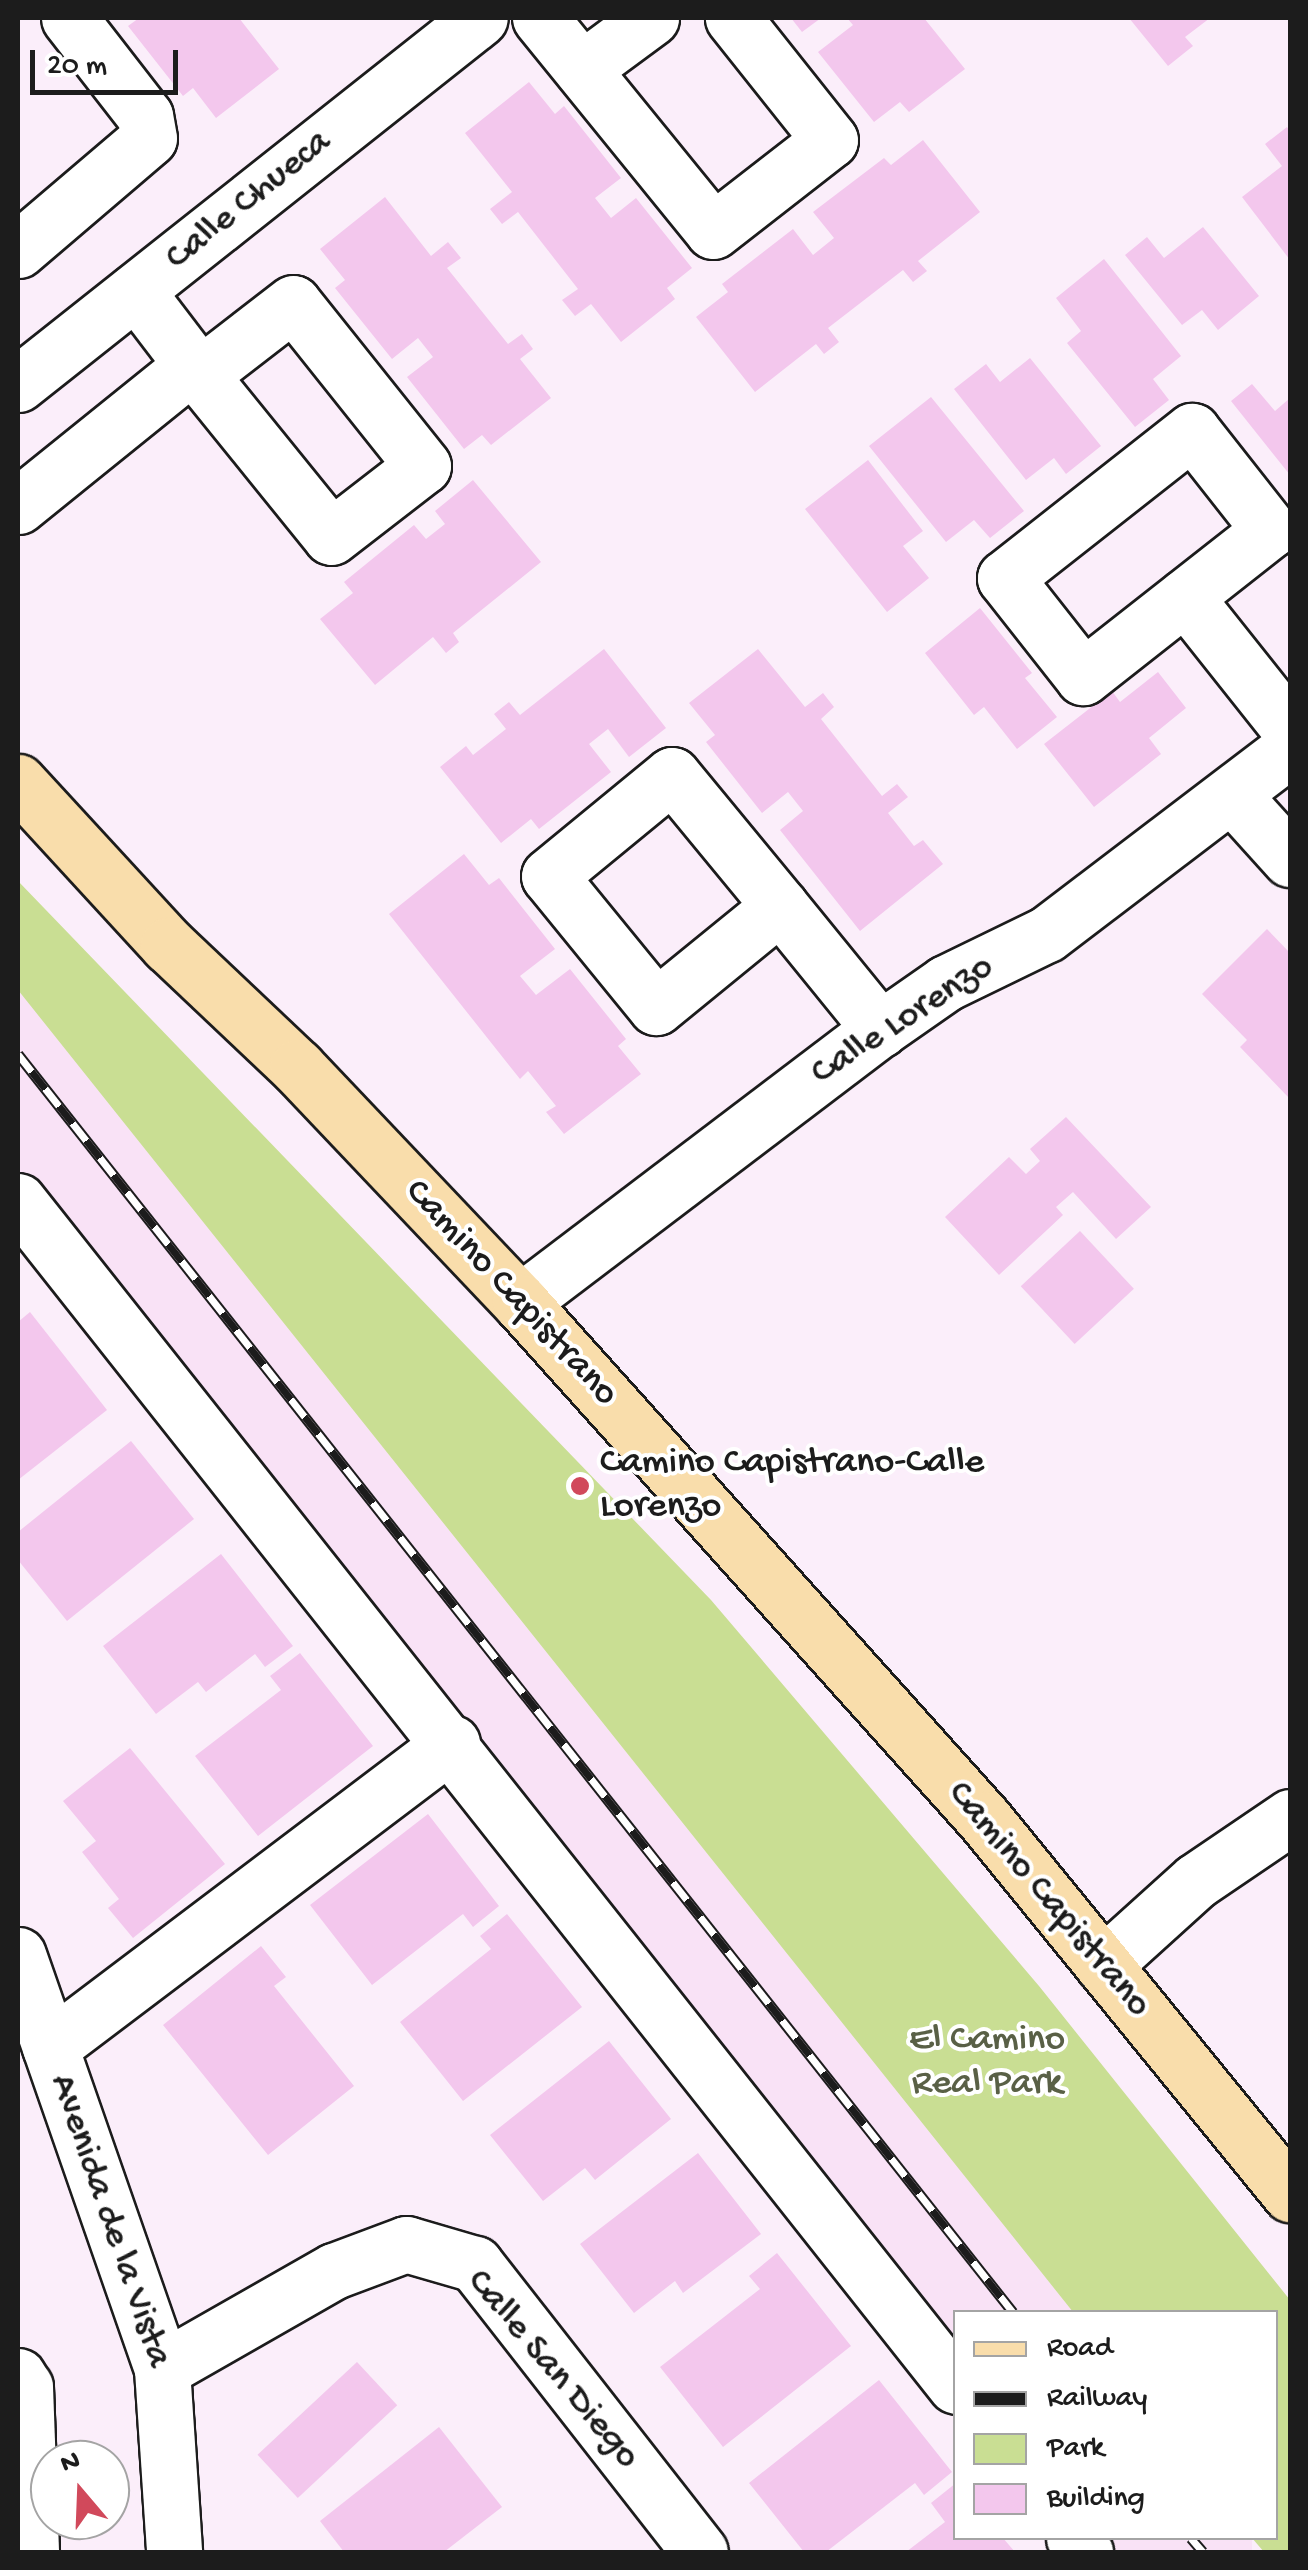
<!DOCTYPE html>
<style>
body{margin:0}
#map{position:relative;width:1308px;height:2570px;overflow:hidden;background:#fbeefa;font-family:"Gochi Hand",sans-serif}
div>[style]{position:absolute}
.built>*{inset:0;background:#f9e2f6;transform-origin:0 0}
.green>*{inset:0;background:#c9de93}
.building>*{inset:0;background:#f3c7ed;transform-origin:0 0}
.roads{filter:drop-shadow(2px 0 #1c1c1c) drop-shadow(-2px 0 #1c1c1c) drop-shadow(0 2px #1c1c1c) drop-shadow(0 -2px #1c1c1c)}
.minor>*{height:55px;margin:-27.5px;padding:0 27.5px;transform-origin:27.5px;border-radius:27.5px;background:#fff}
.major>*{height:55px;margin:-27.5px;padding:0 27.5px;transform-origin:27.5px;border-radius:27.5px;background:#f9ddab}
.rail>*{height:11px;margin-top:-5.5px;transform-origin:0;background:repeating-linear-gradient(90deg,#fff 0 22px,#1c1c1c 0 44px);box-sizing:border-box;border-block:2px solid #1c1c1c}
.dots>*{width:28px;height:28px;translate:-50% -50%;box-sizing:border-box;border:5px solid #fff;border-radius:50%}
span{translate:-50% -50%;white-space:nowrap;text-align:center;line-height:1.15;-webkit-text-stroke:8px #fff;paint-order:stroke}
.street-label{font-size:38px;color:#1c1c1c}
.poi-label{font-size:38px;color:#1c1c1c}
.left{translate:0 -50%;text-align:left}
.park-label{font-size:38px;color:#596046}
.frame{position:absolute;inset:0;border:20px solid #1c1c1c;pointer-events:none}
.legend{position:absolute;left:953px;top:2310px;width:325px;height:230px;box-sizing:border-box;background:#fff;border:2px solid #a4a4a4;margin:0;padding:12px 18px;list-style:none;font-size:30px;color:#1c1c1c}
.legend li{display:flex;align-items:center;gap:20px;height:50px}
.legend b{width:50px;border:2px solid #a4a4a4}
.north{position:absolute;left:30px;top:2440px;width:100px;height:100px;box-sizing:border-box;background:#fff;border:2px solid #a4a4a4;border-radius:50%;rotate:341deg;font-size:28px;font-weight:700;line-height:40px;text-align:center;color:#1c1c1c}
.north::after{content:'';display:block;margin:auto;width:35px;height:45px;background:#d1495b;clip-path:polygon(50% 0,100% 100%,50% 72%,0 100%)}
.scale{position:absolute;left:30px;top:50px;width:148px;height:45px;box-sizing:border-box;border:5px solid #1c1c1c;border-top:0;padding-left:12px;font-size:30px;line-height:35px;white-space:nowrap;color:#1c1c1c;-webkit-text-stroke:8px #fff;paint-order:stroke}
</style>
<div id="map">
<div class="built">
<i style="clip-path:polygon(18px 990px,1073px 2312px,956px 2312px,955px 2365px,18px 1189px)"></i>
<i style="left:1093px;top:2538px;width:159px;height:18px"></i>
</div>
<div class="green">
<i style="clip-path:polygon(18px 881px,711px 1600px,1039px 1986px,1290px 2300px,1290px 2552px,1264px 2552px,1252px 2538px,1276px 2538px,1276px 2312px,1073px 2312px,18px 990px)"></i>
</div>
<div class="building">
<i style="clip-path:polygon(139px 18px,239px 18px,279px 69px,216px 118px,193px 88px,183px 96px,128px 26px)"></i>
<i style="clip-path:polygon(791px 18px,821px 18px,802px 32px)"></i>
<i style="clip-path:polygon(847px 18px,924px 18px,965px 69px,909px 112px,900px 102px,874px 122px,818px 52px,853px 25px)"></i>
<i style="clip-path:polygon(1129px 18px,1210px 18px,1185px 37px,1193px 46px,1168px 66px)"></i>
<i style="clip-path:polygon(529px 82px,555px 114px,564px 106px,621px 178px,595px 198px,611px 218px,636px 198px,692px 268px,667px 288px,675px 299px,621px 342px,591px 304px,575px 316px,562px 300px,578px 289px,518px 212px,502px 224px,490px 209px,512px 192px,465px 133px)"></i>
<i style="clip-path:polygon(1287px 127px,1290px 132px,1290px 260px,1242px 197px,1282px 166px,1265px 144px)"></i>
<i style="clip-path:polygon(923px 140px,980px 212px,918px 261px,927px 271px,913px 282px,903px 270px,828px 328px,839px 342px,824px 354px,816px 344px,755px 392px,696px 317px,728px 292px,722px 284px,793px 229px,813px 255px,834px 238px,813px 212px,884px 158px,891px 165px)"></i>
<i style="clip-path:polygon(385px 197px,431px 256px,448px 242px,461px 258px,447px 268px,508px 344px,522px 334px,533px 349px,520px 359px,551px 398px,491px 445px,482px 435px,464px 449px,407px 377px,433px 357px,418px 338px,392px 359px,335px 288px,345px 280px,320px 249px)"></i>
<i style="clip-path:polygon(1203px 227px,1259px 296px,1218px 330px,1202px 310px,1182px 325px,1125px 255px,1147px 237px,1164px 258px)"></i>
<i style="clip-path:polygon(1104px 259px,1181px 356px,1153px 379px,1169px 400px,1135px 427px,1067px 343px,1081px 331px,1056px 298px)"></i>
<i style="clip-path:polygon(1030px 358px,1101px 446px,1066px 474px,1054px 458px,1026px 480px,954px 389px,986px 364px,1000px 382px)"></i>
<i style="clip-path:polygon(1252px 384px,1275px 411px,1290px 398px,1290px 475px,1231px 401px)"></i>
<i style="clip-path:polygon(931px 397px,1024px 511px,990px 538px,974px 520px,946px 542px,869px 446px)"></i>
<i style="clip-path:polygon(868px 460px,923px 531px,903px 546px,929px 578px,887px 612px,805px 509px)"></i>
<i style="clip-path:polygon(473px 480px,541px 562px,453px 633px,459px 642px,446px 653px,433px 637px,375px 685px,320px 619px,353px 593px,344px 582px,414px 525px,426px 539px,445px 524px,435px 511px)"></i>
<i style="clip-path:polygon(980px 608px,1032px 673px,1025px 678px,1057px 717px,1017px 749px,984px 707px,974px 715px,925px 653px)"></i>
<i style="clip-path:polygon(604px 649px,666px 728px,629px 757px,608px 729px,589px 744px,611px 772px,539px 829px,531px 819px,501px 843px,440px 767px,466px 746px,473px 755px,506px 729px,494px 714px,509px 702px,520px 715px)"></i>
<i style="clip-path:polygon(758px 649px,805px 707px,823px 693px,834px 707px,821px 719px,882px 796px,897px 784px,908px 797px,888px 813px,914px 846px,923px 840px,943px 864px,860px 931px,780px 830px,803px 811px,788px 792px,762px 813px,706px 742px,715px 735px,689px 703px)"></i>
<i style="clip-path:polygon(1158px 672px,1186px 708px,1149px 738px,1161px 754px,1094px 807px,1044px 744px,1112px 691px,1120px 702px)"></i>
<i style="clip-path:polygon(464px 854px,489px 885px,499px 878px,555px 949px,520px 976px,536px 995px,570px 969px,626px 1039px,618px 1046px,641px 1074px,564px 1134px,546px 1112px,556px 1106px,528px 1071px,520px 1079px,389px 914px)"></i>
<i style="clip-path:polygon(1267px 929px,1290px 953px,1290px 1099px,1240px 1047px,1247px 1040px,1202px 994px)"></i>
<i style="clip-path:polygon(1066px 1117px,1151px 1207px,1116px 1239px,1073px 1192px,1056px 1207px,1063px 1215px,999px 1275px,945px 1217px,1009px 1157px,1026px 1174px,1040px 1161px,1030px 1149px)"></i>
<i style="left:1080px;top:1231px;width:79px;height:81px;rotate:47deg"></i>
<i style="clip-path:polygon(30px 1312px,107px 1410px,18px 1480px,18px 1322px)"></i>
<i style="clip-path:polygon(131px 1441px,194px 1519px,67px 1621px,18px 1560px,18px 1532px)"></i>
<i style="clip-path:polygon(221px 1554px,293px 1646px,265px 1667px,255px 1654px,206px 1692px,198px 1682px,156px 1714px,103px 1646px)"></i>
<i style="clip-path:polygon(300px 1653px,373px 1746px,258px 1836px,195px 1756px,281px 1690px,270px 1676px)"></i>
<i style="clip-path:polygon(130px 1748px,225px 1864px,133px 1938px,108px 1908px,119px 1899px,82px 1852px,96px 1841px,63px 1801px)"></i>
<i style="clip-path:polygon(428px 1814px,499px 1906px,473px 1927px,463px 1914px,372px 1985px,310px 1905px)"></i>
<i style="clip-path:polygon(507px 1914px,582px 2007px,463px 2101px,400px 2022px,491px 1949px,480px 1936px)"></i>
<i style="clip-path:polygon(261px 1946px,286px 1977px,274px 1986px,354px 2086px,268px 2155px,163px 2025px)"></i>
<i style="clip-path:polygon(609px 2041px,671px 2119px,595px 2180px,585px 2168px,543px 2201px,490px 2135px)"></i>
<i style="clip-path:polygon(698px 2153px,761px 2234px,683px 2293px,675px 2281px,634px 2313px,580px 2244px)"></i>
<i style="clip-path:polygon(777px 2253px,851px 2346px,723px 2447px,660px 2367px,760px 2289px,749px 2276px)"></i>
<i style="left:357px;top:2362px;width:59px;height:136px;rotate:47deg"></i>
<i style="clip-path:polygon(879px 2380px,952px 2472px,924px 2495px,915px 2483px,826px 2552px,804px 2552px,749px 2483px)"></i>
<i style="clip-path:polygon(439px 2427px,502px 2507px,444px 2552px,344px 2552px,320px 2521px)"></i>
<i style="clip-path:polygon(956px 2483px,956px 2538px,1003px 2538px,1015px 2552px,906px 2552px,945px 2522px,931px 2503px)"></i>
</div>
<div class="roads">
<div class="minor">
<i style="left:540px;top:18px;width:274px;rotate:50.9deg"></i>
<i style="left:713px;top:231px;width:148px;rotate:-37.9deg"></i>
<i style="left:830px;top:140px;width:156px;rotate:-128.5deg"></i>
<i style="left:582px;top:69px;width:86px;rotate:-36.5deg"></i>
<i style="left:18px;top:250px;width:172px;rotate:-40.5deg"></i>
<i style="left:149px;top:138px;width:22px;rotate:-100deg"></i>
<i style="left:145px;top:116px;width:124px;rotate:-127.8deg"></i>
<i style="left:136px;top:291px;width:106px;rotate:52.7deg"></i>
<i style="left:200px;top:375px;width:208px;rotate:51deg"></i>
<i style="left:331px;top:537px;width:116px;rotate:-37.7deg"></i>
<i style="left:423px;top:466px;width:208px;rotate:-128.6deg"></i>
<i style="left:293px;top:303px;width:118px;rotate:142.3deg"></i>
<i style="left:18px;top:384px;width:589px;rotate:-38.39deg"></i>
<i style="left:1192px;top:431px;width:126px;rotate:51.8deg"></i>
<i style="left:1270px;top:530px;width:238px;rotate:141.8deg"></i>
<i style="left:1083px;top:677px;width:126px;rotate:-128.2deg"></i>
<i style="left:1005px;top:578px;width:238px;rotate:-38.2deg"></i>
<i style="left:18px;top:506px;width:225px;rotate:-38.9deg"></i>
<i style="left:1185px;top:597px;width:169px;rotate:51.5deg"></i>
<i style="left:1233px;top:796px;width:85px;rotate:47.9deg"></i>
<i style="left:780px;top:906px;width:160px;rotate:140.8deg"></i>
<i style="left:656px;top:1007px;width:169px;rotate:-129.2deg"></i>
<i style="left:549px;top:876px;width:159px;rotate:-39.4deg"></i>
<i style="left:672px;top:775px;width:170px;rotate:50.5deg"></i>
<i style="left:780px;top:906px;width:159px;rotate:50.9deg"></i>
<i style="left:18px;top:1201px;width:1511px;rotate:51.64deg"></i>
<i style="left:520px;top:1302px;width:452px;rotate:-37.2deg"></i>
<i style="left:880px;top:1029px;width:80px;rotate:-34.9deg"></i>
<i style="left:946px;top:983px;width:112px;rotate:-25.9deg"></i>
<i style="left:1047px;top:934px;width:305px;rotate:-37.3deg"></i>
<i style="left:18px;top:1955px;width:438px;rotate:70.8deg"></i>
<i style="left:162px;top:2369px;width:183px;rotate:86.2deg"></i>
<i style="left:1103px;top:1965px;width:125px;rotate:-42.1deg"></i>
<i style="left:1196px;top:1881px;width:114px;rotate:-34.2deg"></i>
<i style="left:50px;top:2047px;width:504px;rotate:-37.1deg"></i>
<i style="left:162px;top:2369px;width:198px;rotate:-29.7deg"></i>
<i style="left:334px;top:2271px;width:77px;rotate:-20.6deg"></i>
<i style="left:406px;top:2244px;width:72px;rotate:16.2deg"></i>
<i style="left:475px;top:2264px;width:365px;rotate:52deg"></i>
<i style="left:18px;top:2376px;width:13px;rotate:58deg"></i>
<i style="left:25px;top:2387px;width:165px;rotate:87.9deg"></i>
<i style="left:1074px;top:2538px;width:18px;rotate:52deg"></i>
</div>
<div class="major">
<i style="left:18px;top:782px;width:222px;rotate:47.4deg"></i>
<i style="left:168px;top:945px;width:178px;rotate:43.4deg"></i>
<i style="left:297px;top:1067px;width:324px;rotate:46.5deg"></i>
<i style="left:520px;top:1302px;width:696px;rotate:48.09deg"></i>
<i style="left:985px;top:1820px;width:483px;rotate:50.8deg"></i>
</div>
</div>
<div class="rail">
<i style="left:18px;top:1054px;width:1604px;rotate:51.66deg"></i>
<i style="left:1191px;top:2538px;width:18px;rotate:49deg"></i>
</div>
<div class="dots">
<i style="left:580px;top:1486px;background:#d1495b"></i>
</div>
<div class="street-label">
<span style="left:249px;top:201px;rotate:-39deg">Calle Chueca</span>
<span style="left:903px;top:1021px;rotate:-33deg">Calle Lorenzo</span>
<span style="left:510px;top:1294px;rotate:47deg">Camino Capistrano</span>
<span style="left:1048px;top:1900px;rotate:50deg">Camino Capistrano</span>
<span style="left:109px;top:2221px;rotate:71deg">Avenida de la Vista</span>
<span style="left:552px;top:2370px;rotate:50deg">Calle San Diego</span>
</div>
<div class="poi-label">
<span class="left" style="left:600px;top:1486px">Camino Capistrano-Calle<br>Lorenzo</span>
</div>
<div class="park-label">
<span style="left:987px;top:2063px">El Camino<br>Real Park</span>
</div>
<div class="frame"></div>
<ul class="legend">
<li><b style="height:12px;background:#f9ddab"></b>Road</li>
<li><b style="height:12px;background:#1c1c1c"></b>Railway</li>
<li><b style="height:28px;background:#c9de93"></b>Park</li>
<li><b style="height:28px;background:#f3c7ed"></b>Building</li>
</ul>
<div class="north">N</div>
<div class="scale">20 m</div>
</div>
